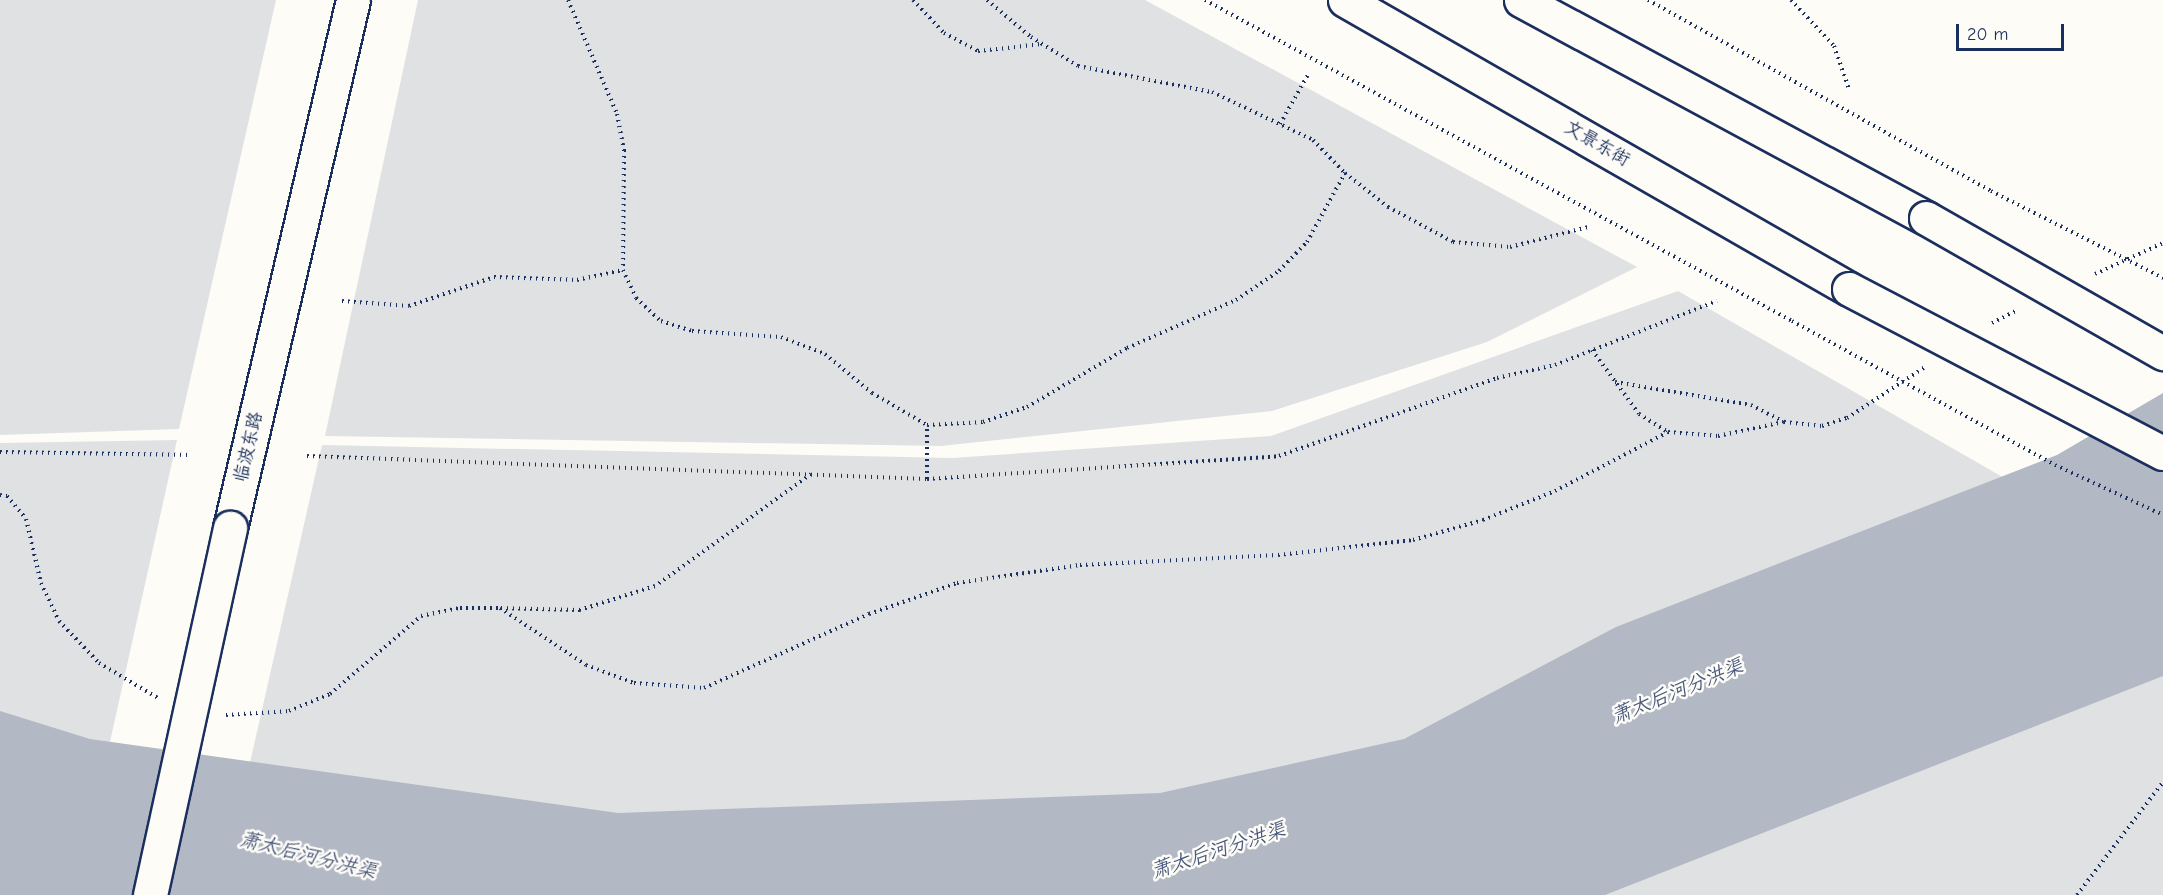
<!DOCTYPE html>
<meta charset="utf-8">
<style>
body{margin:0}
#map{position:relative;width:2163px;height:895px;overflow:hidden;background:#fdfcf7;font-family:"Comic Neue","LXGW WenKai TC",sans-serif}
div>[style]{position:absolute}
.green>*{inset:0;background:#e0e1e3}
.water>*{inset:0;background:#b3b8c5}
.path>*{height:4px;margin-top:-2px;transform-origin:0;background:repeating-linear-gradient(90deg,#1b2f5e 0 1.5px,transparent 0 6px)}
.roads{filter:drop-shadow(2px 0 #1b2f5e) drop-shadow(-2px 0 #1b2f5e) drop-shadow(0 2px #1b2f5e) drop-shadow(0 -2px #1b2f5e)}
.secondary>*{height:33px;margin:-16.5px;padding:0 16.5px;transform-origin:16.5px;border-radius:16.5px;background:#fdfcf7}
.path-bridge>*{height:4px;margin-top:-2px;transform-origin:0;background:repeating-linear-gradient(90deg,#1b2f5e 0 1.5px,transparent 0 6px)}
.bridges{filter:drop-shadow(2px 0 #1b2f5e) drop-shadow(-2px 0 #1b2f5e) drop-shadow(0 2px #1b2f5e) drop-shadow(0 -2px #1b2f5e)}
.secondary-bridge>*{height:33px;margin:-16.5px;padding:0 16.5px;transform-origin:16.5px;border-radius:16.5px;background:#fdfcf7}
span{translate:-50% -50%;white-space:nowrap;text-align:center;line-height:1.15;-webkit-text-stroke:5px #fdfcf7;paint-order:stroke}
.street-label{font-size:18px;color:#1b2f5e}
.water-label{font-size:20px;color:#49587d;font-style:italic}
.scale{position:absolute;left:1956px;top:24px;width:108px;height:27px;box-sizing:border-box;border:3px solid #1b2f5e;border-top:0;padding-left:8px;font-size:18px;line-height:21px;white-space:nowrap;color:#1b2f5e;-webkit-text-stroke:4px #fdfcf7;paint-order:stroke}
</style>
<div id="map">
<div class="green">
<i style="clip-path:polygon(0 0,276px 0,179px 429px,0 435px)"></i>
<i style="clip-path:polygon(418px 0,1145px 0,1637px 267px,1487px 342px,1272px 411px,941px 446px,325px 436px)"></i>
<i style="clip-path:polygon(1678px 291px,2088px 526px,2163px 553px,2163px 895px,220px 895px,322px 445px,952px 458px,1271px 436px)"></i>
<i style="clip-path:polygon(177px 440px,76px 895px,0 895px,0 443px)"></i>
</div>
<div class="water">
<i style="clip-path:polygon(2163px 393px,2163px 676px,1605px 895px,0 895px,0 711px,90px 739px,618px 813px,1160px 793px,1404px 739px,1616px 627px,2057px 455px)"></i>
</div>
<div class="path">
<i style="left:568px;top:0;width:124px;rotate:66.7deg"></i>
<i style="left:617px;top:114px;width:37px;rotate:79deg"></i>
<i style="left:624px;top:150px;width:120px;rotate:90.5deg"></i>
<i style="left:623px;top:270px;width:31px;rotate:65deg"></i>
<i style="left:636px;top:298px;width:34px;rotate:43deg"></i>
<i style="left:661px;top:321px;width:33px;rotate:18deg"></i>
<i style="left:692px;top:331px;width:89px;rotate:3.9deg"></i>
<i style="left:781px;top:337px;width:47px;rotate:21.1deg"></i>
<i style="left:825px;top:354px;width:61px;rotate:39.7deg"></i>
<i style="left:872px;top:393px;width:64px;rotate:30.2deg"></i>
<i style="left:913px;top:0;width:45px;rotate:46.8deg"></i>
<i style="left:944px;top:33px;width:38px;rotate:28deg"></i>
<i style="left:978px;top:51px;width:64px;rotate:-6.2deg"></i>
<i style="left:987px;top:0;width:57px;rotate:40.1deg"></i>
<i style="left:1031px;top:37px;width:55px;rotate:31.7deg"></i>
<i style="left:1078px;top:66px;width:136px;rotate:11deg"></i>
<i style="left:1212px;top:92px;width:112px;rotate:25.4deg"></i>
<i style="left:1313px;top:140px;width:46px;rotate:45.9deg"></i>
<i style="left:1205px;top:0;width:669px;rotate:28.67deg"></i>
<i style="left:1648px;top:0;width:393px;rotate:29.1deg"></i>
<i style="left:1791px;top:0;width:63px;rotate:46.9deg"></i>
<i style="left:1834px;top:46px;width:46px;rotate:70.8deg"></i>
<i style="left:1280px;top:124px;width:59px;rotate:-60.4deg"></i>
<i style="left:2095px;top:274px;width:75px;rotate:-24.5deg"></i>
<i style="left:342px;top:301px;width:67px;rotate:4.3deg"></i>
<i style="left:409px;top:306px;width:90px;rotate:-18.8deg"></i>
<i style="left:494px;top:277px;width:83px;rotate:2.1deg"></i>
<i style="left:577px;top:280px;width:47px;rotate:-12.3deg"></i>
<i style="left:1992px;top:323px;width:28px;rotate:-27deg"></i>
<i style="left:1592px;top:350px;width:79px;rotate:53.7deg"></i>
<i style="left:1639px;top:414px;width:34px;rotate:32deg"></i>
<i style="left:1668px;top:432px;width:50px;rotate:4.6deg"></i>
<i style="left:1718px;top:436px;width:67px;rotate:-12deg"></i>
<i style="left:1784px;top:422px;width:38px;rotate:6deg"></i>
<i style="left:1822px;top:426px;width:26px;rotate:-18deg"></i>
<i style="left:1847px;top:418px;width:93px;rotate:-33.2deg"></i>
<i style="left:1615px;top:382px;width:138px;rotate:9.6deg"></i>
<i style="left:1751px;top:405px;width:37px;rotate:27deg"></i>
<i style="left:0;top:452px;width:190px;rotate:0.9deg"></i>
<i style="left:307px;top:456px;width:620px;rotate:2.12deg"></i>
<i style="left:927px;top:479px;width:353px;rotate:-3.7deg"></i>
<i style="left:1279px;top:456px;width:232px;rotate:-19.7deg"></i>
<i style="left:1497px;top:378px;width:59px;rotate:-12.6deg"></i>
<i style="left:1555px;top:365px;width:174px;rotate:-21.6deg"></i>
<i style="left:811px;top:474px;width:192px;rotate:144.3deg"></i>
<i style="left:655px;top:586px;width:79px;rotate:162.3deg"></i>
<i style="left:580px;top:610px;width:80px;rotate:-178.6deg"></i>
<i style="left:500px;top:608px;width:103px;rotate:33.5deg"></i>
<i style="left:586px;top:665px;width:51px;rotate:20.6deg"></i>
<i style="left:634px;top:683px;width:70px;rotate:4.1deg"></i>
<i style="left:704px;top:688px;width:181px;rotate:-24.2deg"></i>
<i style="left:869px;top:614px;width:93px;rotate:-19.4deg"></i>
<i style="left:957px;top:583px;width:124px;rotate:-8.3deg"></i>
<i style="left:1080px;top:565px;width:198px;rotate:-2.9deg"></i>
<i style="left:1278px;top:555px;width:136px;rotate:-6.3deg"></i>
<i style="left:1413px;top:540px;width:73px;rotate:-15.9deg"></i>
<i style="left:1483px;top:520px;width:78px;rotate:-21.9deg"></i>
<i style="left:1555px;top:491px;width:127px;rotate:-27.6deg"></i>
<i style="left:927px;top:479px;width:54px;rotate:-90deg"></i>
<i style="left:927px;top:425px;width:56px;rotate:-3.1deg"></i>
<i style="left:983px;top:422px;width:46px;rotate:-18.8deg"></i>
<i style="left:1027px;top:407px;width:116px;rotate:-30.5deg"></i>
<i style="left:1127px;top:348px;width:119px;rotate:-23.8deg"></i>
<i style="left:1236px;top:300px;width:52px;rotate:-34deg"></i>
<i style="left:1279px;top:271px;width:40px;rotate:-46deg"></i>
<i style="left:1307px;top:242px;width:79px;rotate:-61.2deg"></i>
<i style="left:1345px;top:173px;width:55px;rotate:38.3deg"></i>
<i style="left:1388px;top:207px;width:74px;rotate:28.3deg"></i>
<i style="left:1453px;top:242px;width:57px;rotate:5deg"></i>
<i style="left:1510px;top:247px;width:81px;rotate:-14.4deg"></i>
<i style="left:0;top:495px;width:7px;rotate:8deg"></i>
<i style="left:7px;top:496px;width:30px;rotate:50deg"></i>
<i style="left:26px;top:519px;width:66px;rotate:76.8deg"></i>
<i style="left:41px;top:583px;width:42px;rotate:64.7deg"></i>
<i style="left:59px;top:621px;width:58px;rotate:46.4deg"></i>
<i style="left:99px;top:663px;width:69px;rotate:30.7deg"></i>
<i style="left:226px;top:715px;width:63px;rotate:-3.6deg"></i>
<i style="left:289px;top:711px;width:44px;rotate:-22.5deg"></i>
<i style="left:330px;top:694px;width:120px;rotate:-40.6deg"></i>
<i style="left:421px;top:616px;width:40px;rotate:-12deg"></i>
<i style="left:460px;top:608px;width:40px"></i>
<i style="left:2077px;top:895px;width:142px;rotate:-52.7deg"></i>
</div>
<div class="roads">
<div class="secondary">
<i style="left:1345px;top:0;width:581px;rotate:29.83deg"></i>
<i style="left:1521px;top:0;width:460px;rotate:28.3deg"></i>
<i style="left:230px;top:528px;width:542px;rotate:-76.89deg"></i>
</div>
</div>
<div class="path-bridge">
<i style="left:1991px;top:191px;width:193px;rotate:26.8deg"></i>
<i style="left:1792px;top:321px;width:300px;rotate:28.7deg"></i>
<i style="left:2055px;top:465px;width:119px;rotate:24.8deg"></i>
</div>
<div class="bridges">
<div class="secondary-bridge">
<i style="left:1926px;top:218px;width:273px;rotate:29.7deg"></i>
<i style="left:1849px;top:289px;width:354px;rotate:27.6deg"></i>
<i style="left:150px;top:895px;width:376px;rotate:-77.7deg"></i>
</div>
</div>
<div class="street-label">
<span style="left:1597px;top:144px;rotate:30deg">文景东街</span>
<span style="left:249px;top:447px;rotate:-77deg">临波东路</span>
</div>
<div class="water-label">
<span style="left:1677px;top:691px;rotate:-22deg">萧太后河分洪渠</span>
<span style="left:1218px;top:850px;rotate:-18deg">萧太后河分洪渠</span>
<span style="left:308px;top:855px;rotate:14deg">萧太后河分洪渠</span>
</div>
<div class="scale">20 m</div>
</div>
